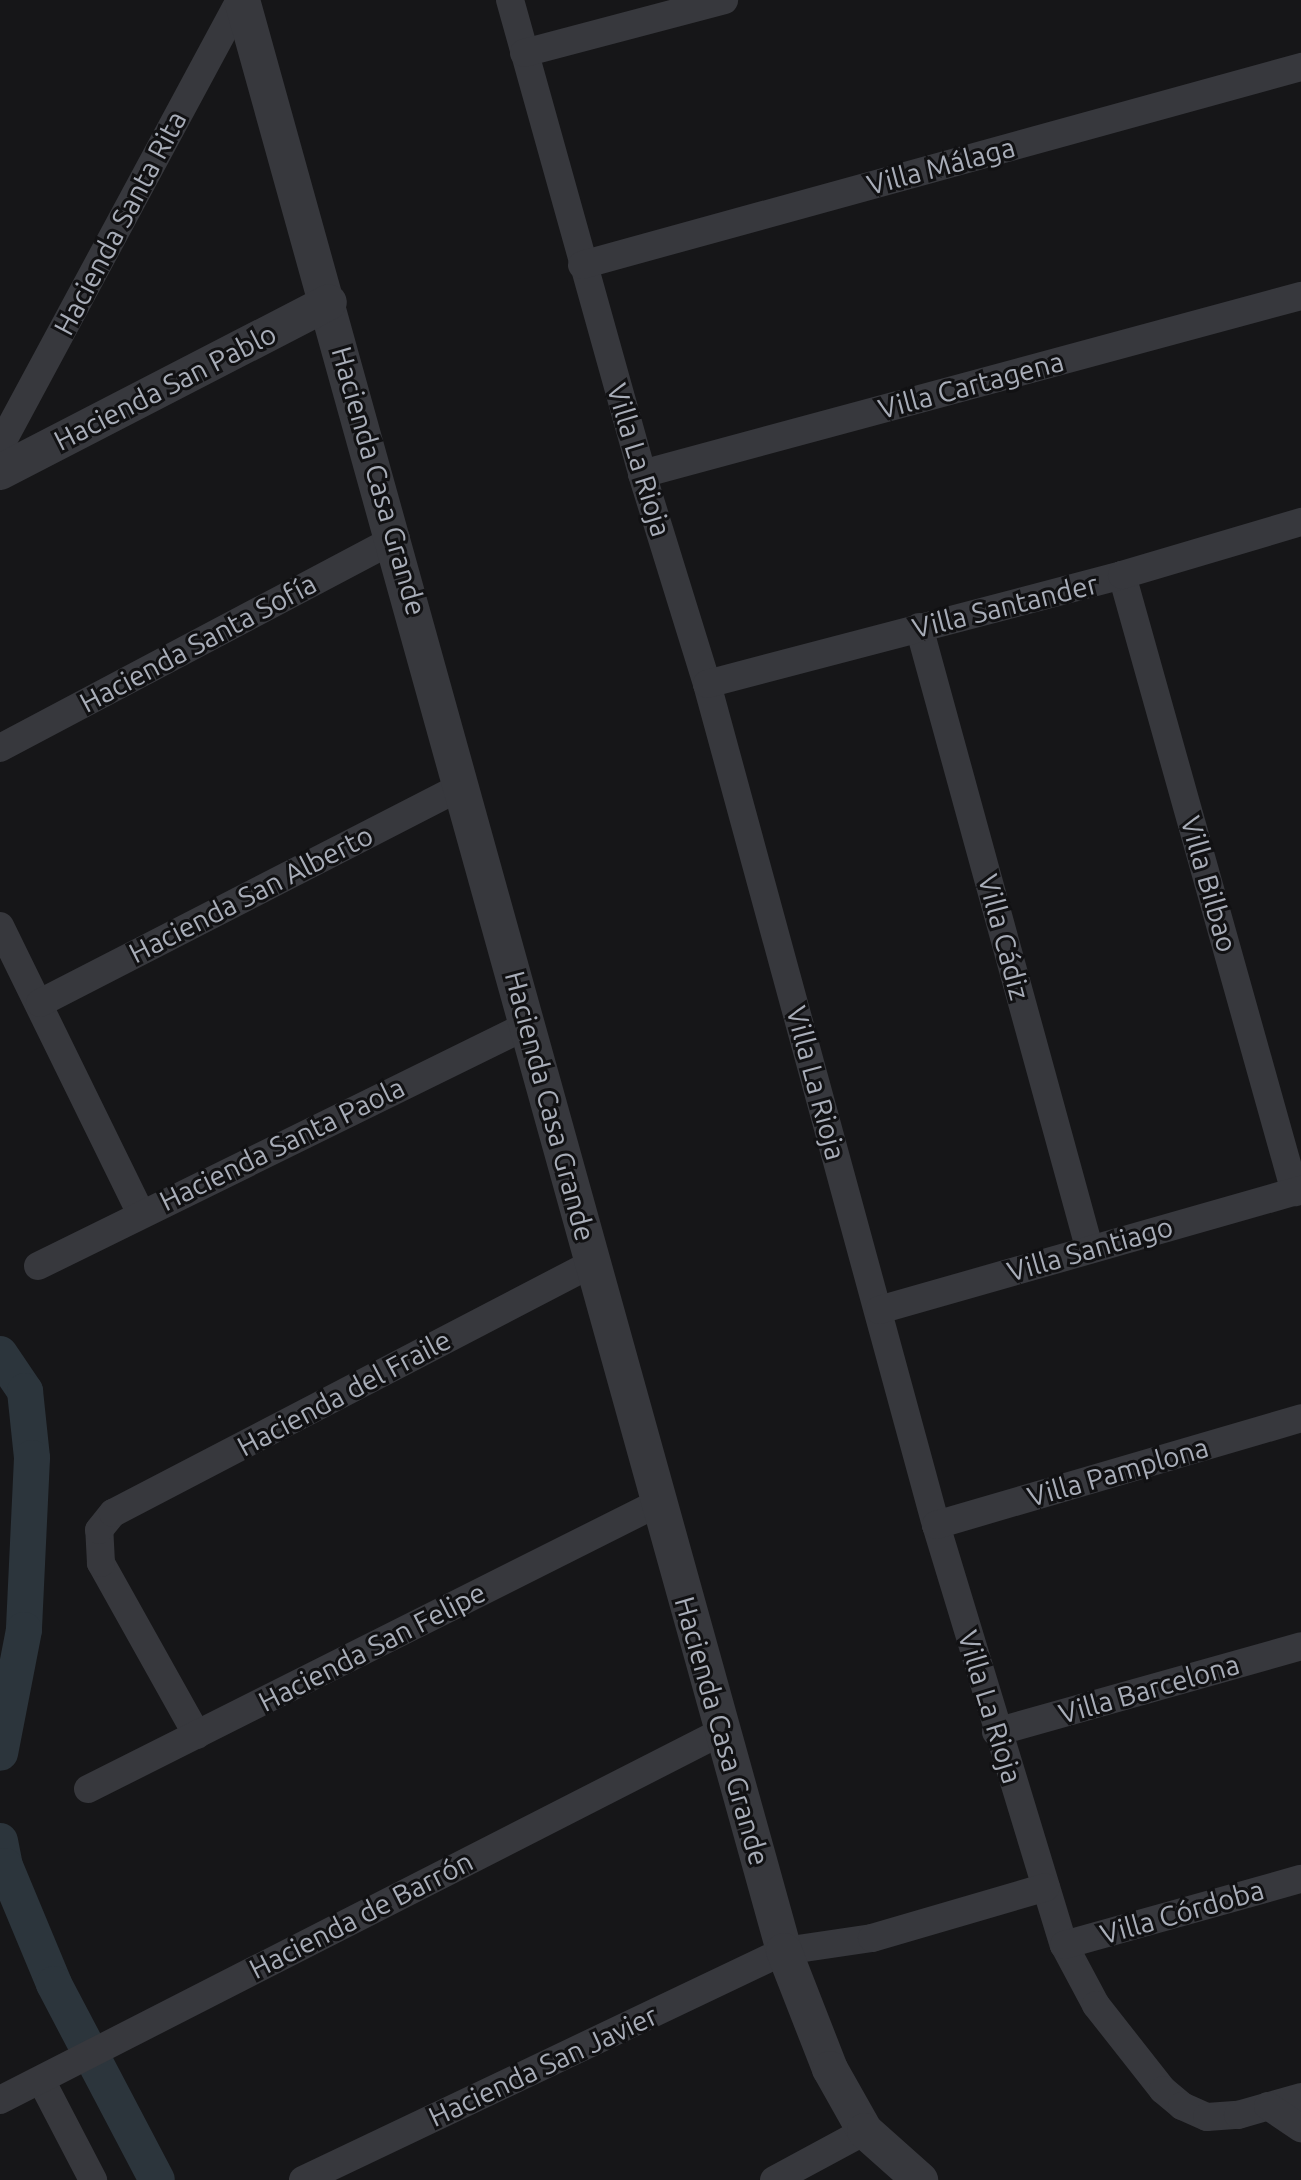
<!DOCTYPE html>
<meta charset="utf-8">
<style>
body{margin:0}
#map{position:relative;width:1301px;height:2180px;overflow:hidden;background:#161618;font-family:Ubuntu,sans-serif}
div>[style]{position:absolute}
.canal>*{height:36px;margin:-18px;padding:0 18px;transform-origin:18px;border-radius:18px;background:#2c353c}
.minor>*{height:28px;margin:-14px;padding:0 14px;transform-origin:14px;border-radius:14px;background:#37383d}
.tertiary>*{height:36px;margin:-18px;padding:0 18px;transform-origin:18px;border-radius:18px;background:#37383d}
span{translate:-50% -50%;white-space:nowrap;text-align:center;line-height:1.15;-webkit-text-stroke:6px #111113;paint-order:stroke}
.street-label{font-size:28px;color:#a8adb8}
</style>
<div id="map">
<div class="canal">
<i style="left:0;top:1354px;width:45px;rotate:56deg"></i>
<i style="left:25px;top:1391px;width:67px;rotate:84deg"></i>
<i style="left:32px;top:1458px;width:172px;rotate:92.7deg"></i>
<i style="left:24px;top:1630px;width:125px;rotate:101deg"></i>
<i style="left:0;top:1841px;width:25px;rotate:79deg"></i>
<i style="left:5px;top:1866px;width:128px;rotate:67.4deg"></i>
<i style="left:54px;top:1984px;width:221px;rotate:62.3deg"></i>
</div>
<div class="minor">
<i style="left:510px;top:0;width:492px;rotate:74.4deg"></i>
<i style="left:642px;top:474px;width:220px;rotate:72.8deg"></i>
<i style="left:707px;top:684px;width:872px;rotate:74.77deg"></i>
<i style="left:936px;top:1525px;width:439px;rotate:73.1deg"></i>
<i style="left:1064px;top:1945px;width:68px;rotate:61.9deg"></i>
<i style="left:1096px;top:2005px;width:108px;rotate:51.8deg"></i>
<i style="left:1163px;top:2090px;width:25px;rotate:40deg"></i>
<i style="left:1182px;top:2106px;width:27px;rotate:24deg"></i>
<i style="left:1207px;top:2117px;width:31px;rotate:-4deg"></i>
<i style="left:1238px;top:2115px;width:66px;rotate:-15.9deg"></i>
<i style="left:524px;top:53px;width:207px;rotate:-14.8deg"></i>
<i style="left:582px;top:265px;width:746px;rotate:-15.4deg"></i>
<i style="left:0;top:446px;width:506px;rotate:-61.71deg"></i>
<i style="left:642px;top:474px;width:683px;rotate:-15.12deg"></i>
<i style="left:1122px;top:575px;width:641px;rotate:74.34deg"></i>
<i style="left:919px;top:627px;width:643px;rotate:74.67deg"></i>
<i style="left:707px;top:684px;width:429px;rotate:-14.7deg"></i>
<i style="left:1122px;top:575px;width:187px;rotate:-16.5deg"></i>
<i style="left:0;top:748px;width:448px;rotate:-27.9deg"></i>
<i style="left:0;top:926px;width:318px;rotate:63.9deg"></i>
<i style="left:40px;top:1003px;width:475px;rotate:-27.2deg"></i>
<i style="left:38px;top:1266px;width:546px;rotate:-26.19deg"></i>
<i style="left:879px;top:1310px;width:439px;rotate:-15.9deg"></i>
<i style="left:936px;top:1525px;width:380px;rotate:-16.3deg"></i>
<i style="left:996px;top:1732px;width:317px;rotate:-15.7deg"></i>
<i style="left:197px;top:1735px;width:197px;rotate:-119.2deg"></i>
<i style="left:101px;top:1563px;width:33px;rotate:-93deg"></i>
<i style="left:99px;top:1530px;width:22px;rotate:-51deg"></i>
<i style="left:113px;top:1513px;width:541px;rotate:-27.51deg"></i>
<i style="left:88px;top:1789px;width:635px;rotate:-26.65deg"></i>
<i style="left:1064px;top:1945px;width:246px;rotate:-15.6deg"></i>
<i style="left:41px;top:2080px;width:113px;rotate:62.5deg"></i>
<i style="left:0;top:2100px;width:812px;rotate:-27.04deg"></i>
<i style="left:1268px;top:2106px;width:40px;rotate:34deg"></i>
<i style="left:303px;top:2180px;width:533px;rotate:-25.46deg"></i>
<i style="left:784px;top:1951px;width:89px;rotate:-8.4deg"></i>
<i style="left:872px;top:1938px;width:181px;rotate:-16.3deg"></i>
<i style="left:774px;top:2180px;width:103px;rotate:-28.3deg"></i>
</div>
<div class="tertiary">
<i style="left:242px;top:0;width:2025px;rotate:74.47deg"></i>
<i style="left:784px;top:1951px;width:127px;rotate:68.7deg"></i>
<i style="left:830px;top:2069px;width:71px;rotate:60.6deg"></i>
<i style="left:865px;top:2131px;width:74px;rotate:41.7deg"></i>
<i style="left:0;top:472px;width:370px;rotate:-27.3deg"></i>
</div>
<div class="street-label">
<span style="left:941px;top:166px;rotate:-15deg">Villa Málaga</span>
<span style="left:120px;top:223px;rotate:-62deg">Hacienda Santa Rita</span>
<span style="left:971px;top:385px;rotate:-15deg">Villa Cartagena</span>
<span style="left:165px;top:387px;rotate:-27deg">Hacienda San Pablo</span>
<span style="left:639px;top:460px;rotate:73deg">Villa La Rioja</span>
<span style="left:379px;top:481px;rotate:74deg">Hacienda Casa Grande</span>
<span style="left:1005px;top:606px;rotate:-14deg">Villa Santander</span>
<span style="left:198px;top:643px;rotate:-28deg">Hacienda Santa Sofía</span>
<span style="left:1209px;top:884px;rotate:74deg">Villa Bilbao</span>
<span style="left:251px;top:894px;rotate:-27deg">Hacienda San Alberto</span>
<span style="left:1004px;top:937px;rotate:75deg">Villa Cádiz</span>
<span style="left:816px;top:1083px;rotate:75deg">Villa La Rioja</span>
<span style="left:550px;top:1106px;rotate:75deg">Hacienda Casa Grande</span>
<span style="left:282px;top:1144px;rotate:-26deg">Hacienda Santa Paola</span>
<span style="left:1090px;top:1249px;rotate:-16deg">Villa Santiago</span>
<span style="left:344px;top:1393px;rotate:-28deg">Hacienda del Fraile</span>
<span style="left:1118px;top:1472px;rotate:-16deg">Villa Pamplona</span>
<span style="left:372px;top:1647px;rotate:-27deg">Hacienda San Felipe</span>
<span style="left:1149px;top:1689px;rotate:-16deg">Villa Barcelona</span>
<span style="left:990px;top:1707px;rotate:73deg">Villa La Rioja</span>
<span style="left:722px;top:1731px;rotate:74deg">Hacienda Casa Grande</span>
<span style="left:1182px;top:1912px;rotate:-16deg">Villa Córdoba</span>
<span style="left:361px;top:1915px;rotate:-27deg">Hacienda de Barrón</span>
<span style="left:543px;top:2066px;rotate:-25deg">Hacienda San Javier</span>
</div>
</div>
